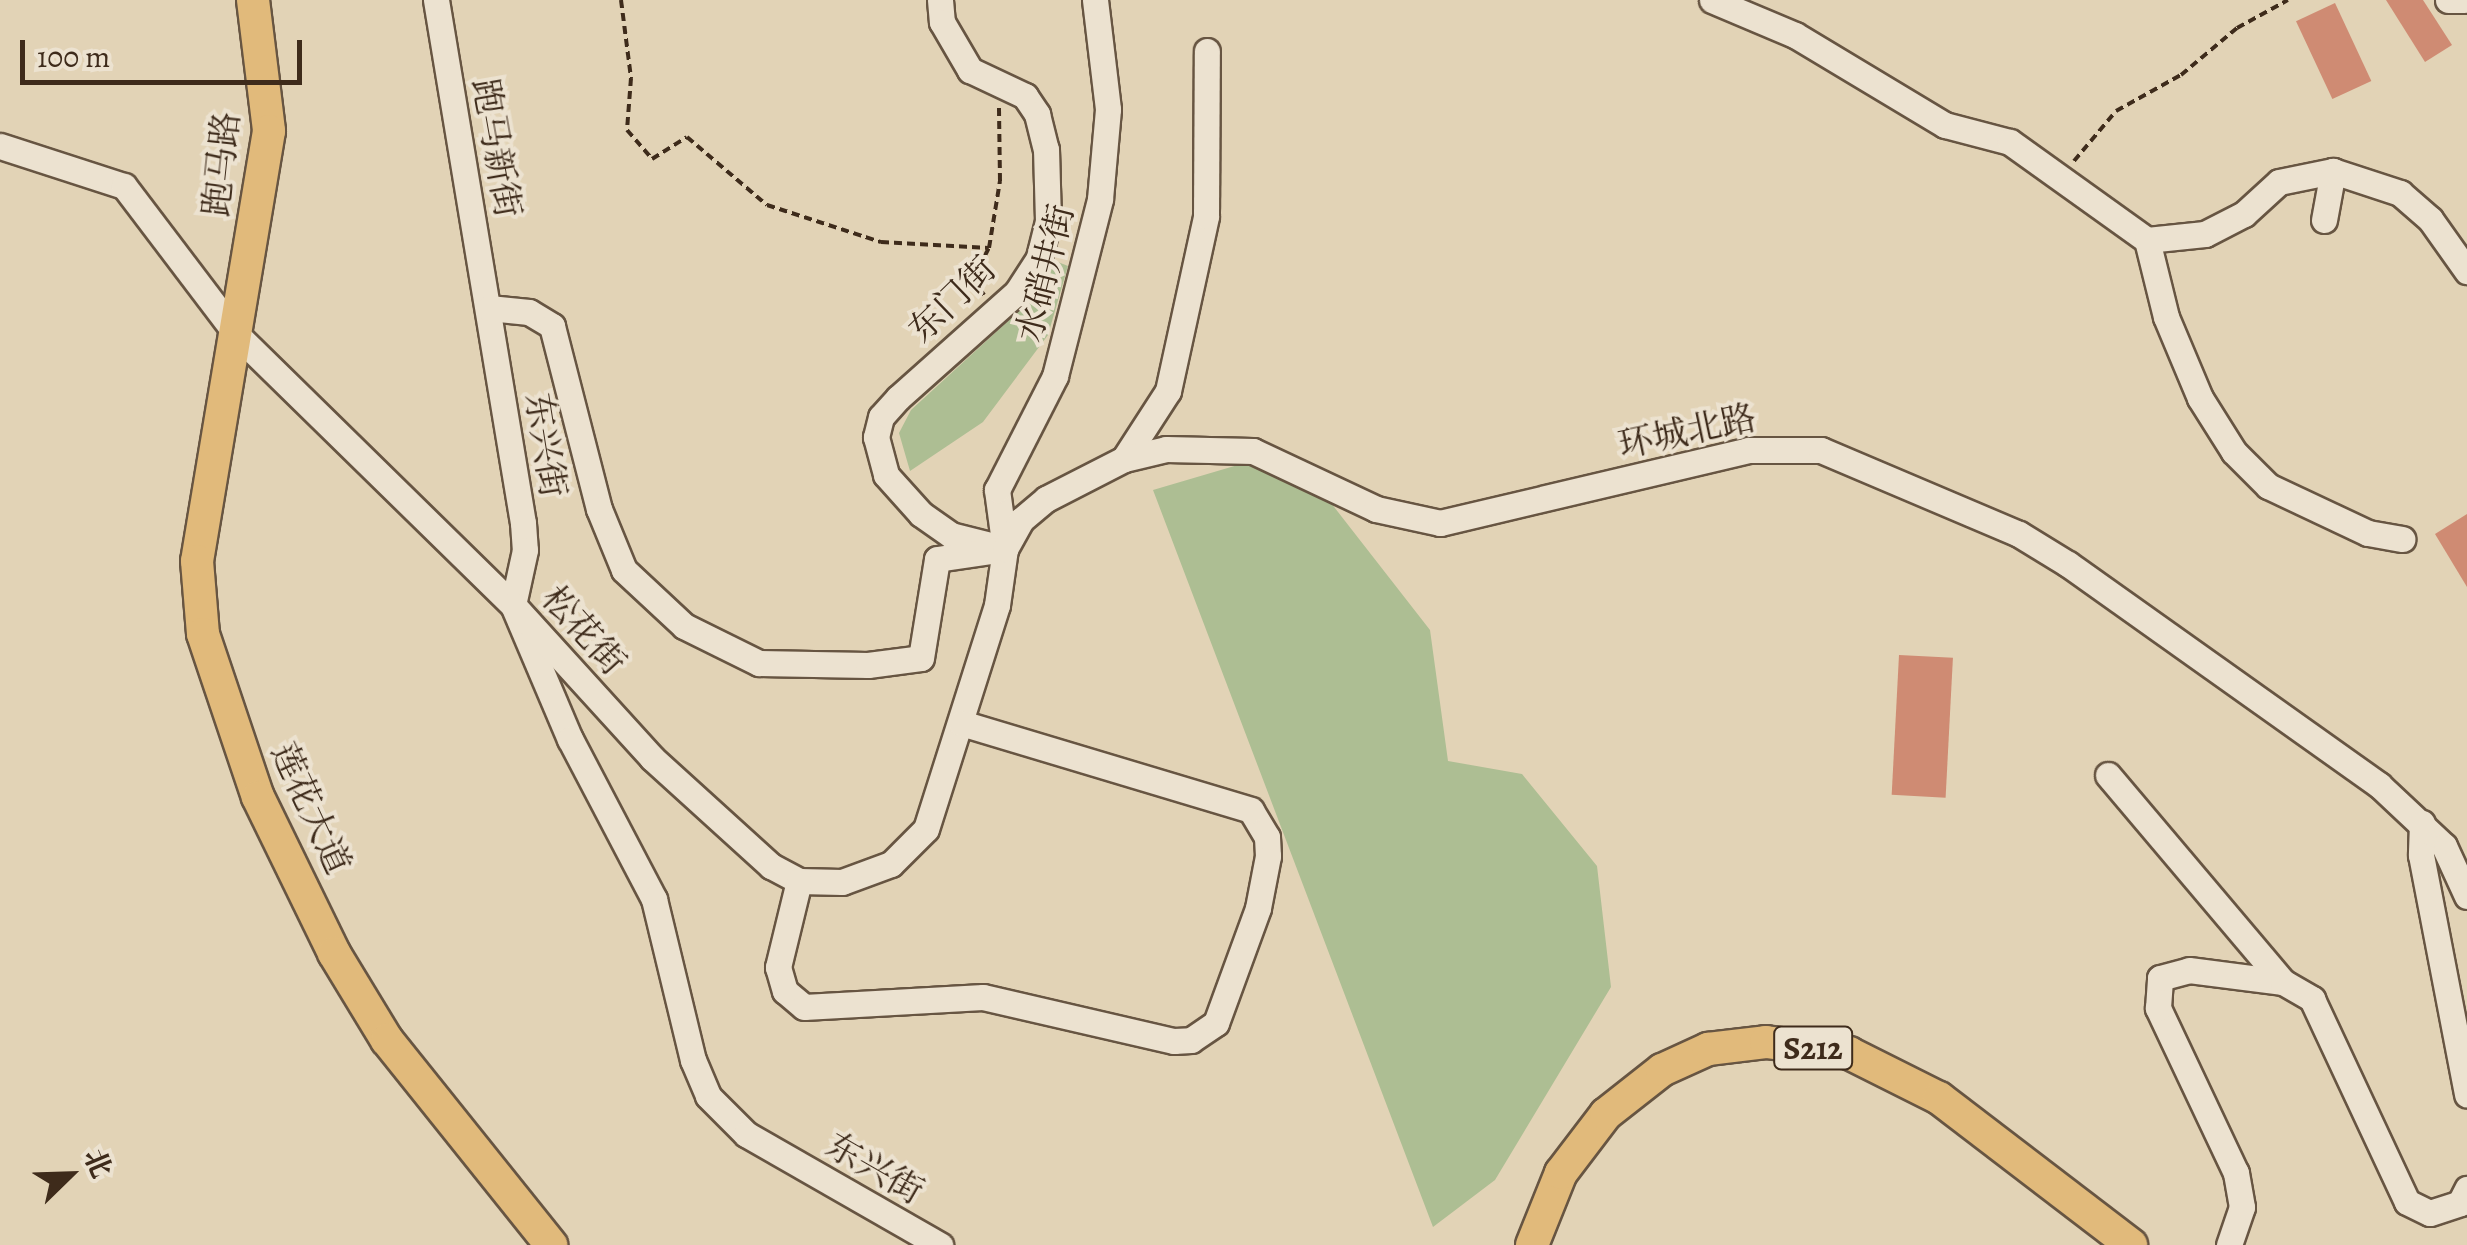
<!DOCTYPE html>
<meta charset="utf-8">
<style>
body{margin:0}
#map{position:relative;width:2467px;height:1245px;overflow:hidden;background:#e2d3b6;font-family:Alegreya,"Noto Serif SC",serif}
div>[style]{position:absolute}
.green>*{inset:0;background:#adbe93}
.building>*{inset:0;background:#cf8b73;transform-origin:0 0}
.path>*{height:4px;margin-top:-2px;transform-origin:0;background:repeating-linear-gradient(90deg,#3e2b1b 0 8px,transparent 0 13px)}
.roads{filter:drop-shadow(2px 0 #675542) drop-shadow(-2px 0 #675542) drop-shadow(0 2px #675542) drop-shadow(0 -2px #675542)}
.minor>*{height:25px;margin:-12.5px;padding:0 12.5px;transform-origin:12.5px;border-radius:12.5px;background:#ece2d0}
.major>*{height:32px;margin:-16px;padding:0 16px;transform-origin:16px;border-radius:16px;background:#e1ba7b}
span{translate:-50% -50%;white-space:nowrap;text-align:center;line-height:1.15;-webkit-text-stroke:8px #ece2d0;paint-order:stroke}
.shield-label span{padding:2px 8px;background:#ece2d0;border:2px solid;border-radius:8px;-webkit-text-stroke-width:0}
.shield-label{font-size:32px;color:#3e2b1b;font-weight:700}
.street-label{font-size:35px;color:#3e2b1b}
.north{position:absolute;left:20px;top:1125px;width:100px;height:100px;-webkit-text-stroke:8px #ece2d0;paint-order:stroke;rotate:67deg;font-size:28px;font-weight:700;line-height:40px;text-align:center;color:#3e2b1b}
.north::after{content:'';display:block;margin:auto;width:35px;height:45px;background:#3e2b1b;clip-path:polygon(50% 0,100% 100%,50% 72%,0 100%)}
.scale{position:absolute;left:20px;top:40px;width:282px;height:45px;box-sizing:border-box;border:5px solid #3e2b1b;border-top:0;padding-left:12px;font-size:30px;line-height:35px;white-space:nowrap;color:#3e2b1b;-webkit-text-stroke:8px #ece2d0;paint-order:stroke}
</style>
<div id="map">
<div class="green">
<i style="clip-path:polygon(1053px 260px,1068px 266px,1048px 335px,983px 422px,910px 471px,899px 433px,911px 410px,1030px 301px)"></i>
<i style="clip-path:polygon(1248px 462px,1331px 503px,1430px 630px,1448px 761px,1522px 774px,1597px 866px,1611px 987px,1495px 1180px,1433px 1227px,1153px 490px)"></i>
</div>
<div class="building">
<i style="clip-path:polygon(2386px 0,2423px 0,2452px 45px,2425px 62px)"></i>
<i style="left:2335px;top:3px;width:86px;height:43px;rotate:65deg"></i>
<i style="clip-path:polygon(2467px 514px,2467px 587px,2435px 534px)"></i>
<i style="left:1899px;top:655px;width:54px;height:140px;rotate:3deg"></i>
</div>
<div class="path">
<i style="left:621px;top:0;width:79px;rotate:82.7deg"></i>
<i style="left:631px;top:78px;width:52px;rotate:94.4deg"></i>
<i style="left:627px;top:130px;width:38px;rotate:49deg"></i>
<i style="left:652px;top:159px;width:41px;rotate:-32.2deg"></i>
<i style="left:687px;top:137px;width:105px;rotate:40.4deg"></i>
<i style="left:767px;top:205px;width:120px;rotate:18deg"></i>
<i style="left:881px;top:242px;width:108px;rotate:3.2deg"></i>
<i style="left:2074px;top:161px;width:65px;rotate:-50deg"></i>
<i style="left:2116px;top:111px;width:74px;rotate:-29deg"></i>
<i style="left:2181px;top:75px;width:73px;rotate:-40deg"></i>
<i style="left:2237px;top:28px;width:58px;rotate:-28.8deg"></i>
<i style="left:984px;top:295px;width:19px;rotate:-125deg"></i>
<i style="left:973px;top:279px;width:35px;rotate:-63deg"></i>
<i style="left:989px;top:248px;width:68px;rotate:-80.7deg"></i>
<i style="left:1000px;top:181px;width:73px;rotate:-90.8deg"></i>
</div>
<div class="roads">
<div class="minor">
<i style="left:436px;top:0;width:530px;rotate:80.56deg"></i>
<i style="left:523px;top:523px;width:27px;rotate:86deg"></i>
<i style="left:525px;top:550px;width:56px;rotate:102.3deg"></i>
<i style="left:513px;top:605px;width:146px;rotate:67deg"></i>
<i style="left:570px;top:739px;width:181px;rotate:62.3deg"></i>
<i style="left:654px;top:899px;width:166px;rotate:76.4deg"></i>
<i style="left:693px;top:1060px;width:39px;rotate:67deg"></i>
<i style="left:708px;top:1096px;width:54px;rotate:45deg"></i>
<i style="left:746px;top:1134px;width:224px;rotate:29.8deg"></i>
<i style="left:940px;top:0;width:22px;rotate:85deg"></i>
<i style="left:942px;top:22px;width:56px;rotate:59.7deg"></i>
<i style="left:970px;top:70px;width:61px;rotate:25.3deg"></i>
<i style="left:1025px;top:96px;width:22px;rotate:56deg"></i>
<i style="left:1037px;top:114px;width:36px;rotate:76deg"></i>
<i style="left:1046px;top:149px;width:72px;rotate:88.4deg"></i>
<i style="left:1048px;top:221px;width:38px;rotate:104deg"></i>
<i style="left:1039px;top:258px;width:40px;rotate:122.9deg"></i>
<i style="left:1017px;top:292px;width:159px;rotate:138.3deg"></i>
<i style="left:898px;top:398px;width:25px;rotate:132deg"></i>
<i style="left:881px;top:417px;width:21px;rotate:104deg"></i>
<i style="left:876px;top:437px;width:39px;rotate:75deg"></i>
<i style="left:886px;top:475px;width:52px;rotate:48.1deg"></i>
<i style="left:921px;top:514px;width:37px;rotate:35deg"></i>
<i style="left:951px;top:535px;width:40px;rotate:14.4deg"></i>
<i style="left:1712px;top:0;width:90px;rotate:22.9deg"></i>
<i style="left:1795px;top:35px;width:175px;rotate:31deg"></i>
<i style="left:1945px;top:125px;width:67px;rotate:14.7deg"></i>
<i style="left:2010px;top:142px;width:168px;rotate:35.6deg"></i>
<i style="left:2147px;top:240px;width:79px;rotate:76.1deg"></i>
<i style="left:2166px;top:317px;width:88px;rotate:67.2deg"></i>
<i style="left:2200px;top:398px;width:64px;rotate:57.8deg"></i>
<i style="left:2234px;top:452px;width:48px;rotate:45deg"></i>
<i style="left:2268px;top:486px;width:110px;rotate:25.2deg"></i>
<i style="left:2368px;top:533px;width:35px;rotate:10deg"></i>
<i style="left:2448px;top:0;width:16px"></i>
<i style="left:0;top:146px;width:130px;rotate:17.9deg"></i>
<i style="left:124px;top:186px;width:188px;rotate:52.8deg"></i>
<i style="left:238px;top:336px;width:385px;rotate:44.4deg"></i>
<i style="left:513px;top:605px;width:207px;rotate:47.7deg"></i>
<i style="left:652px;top:758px;width:161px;rotate:42.2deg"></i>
<i style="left:771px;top:866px;width:32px;rotate:28deg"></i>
<i style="left:799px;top:881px;width:43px;rotate:1.3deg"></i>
<i style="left:842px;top:882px;width:52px;rotate:-20.2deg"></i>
<i style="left:891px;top:864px;width:49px;rotate:-45deg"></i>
<i style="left:926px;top:829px;width:235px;rotate:-72.4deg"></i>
<i style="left:997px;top:605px;width:57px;rotate:-81.9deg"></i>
<i style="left:1005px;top:549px;width:60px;rotate:-97.7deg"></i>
<i style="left:997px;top:490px;width:128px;rotate:-63deg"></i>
<i style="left:1055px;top:376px;width:183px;rotate:-75.7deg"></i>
<i style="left:1100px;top:199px;width:90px;rotate:-84.9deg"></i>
<i style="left:1108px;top:109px;width:110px;rotate:-96.8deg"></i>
<i style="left:2324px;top:220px;width:50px;rotate:-79.6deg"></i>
<i style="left:2147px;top:240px;width:58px;rotate:-5.9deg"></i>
<i style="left:2205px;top:234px;width:44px;rotate:-27.1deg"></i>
<i style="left:2244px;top:214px;width:47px;rotate:-42.4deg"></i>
<i style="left:2279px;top:182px;width:55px;rotate:-11.5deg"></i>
<i style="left:2333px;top:171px;width:71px;rotate:18.2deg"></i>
<i style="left:2400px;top:193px;width:40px;rotate:41deg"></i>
<i style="left:2430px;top:219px;width:64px;rotate:54.6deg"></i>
<i style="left:489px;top:308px;width:40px;rotate:5.7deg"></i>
<i style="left:529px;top:312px;width:27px;rotate:31deg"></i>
<i style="left:552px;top:326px;width:189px;rotate:75.6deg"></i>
<i style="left:599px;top:509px;width:66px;rotate:67.7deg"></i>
<i style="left:624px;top:570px;width:82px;rotate:43deg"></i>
<i style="left:684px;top:626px;width:84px;rotate:26.3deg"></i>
<i style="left:759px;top:663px;width:109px;rotate:1.1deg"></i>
<i style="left:868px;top:665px;width:53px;rotate:-7.5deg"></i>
<i style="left:921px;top:658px;width:100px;rotate:-80.8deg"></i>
<i style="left:937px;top:559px;width:69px;rotate:-8.4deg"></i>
<i style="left:1124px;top:459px;width:81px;rotate:-57.1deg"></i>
<i style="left:1168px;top:391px;width:179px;rotate:-77.7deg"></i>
<i style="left:1206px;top:216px;width:165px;rotate:-89.7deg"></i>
<i style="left:1005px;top:549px;width:33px;rotate:-61deg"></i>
<i style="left:1021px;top:520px;width:33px;rotate:-40deg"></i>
<i style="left:1046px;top:499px;width:88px;rotate:-27.1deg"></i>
<i style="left:1124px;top:459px;width:43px;rotate:-13.4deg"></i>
<i style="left:1166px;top:449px;width:87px;rotate:1.3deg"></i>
<i style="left:1253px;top:451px;width:136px;rotate:25.2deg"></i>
<i style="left:1376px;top:509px;width:66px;rotate:12.3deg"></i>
<i style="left:1440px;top:523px;width:317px;rotate:-13.3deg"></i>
<i style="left:1748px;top:450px;width:73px"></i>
<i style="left:1821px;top:450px;width:215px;rotate:23deg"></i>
<i style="left:2019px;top:534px;width:57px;rotate:31.5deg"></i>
<i style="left:2068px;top:564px;width:382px;rotate:35.4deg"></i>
<i style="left:2379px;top:785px;width:89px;rotate:43.2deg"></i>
<i style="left:2444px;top:846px;width:55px;rotate:65.3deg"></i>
<i style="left:2108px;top:775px;width:271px;rotate:49.8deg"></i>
<i style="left:2422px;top:823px;width:32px;rotate:92deg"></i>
<i style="left:2421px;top:855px;width:244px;rotate:79.1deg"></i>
<i style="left:799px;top:881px;width:89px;rotate:103.7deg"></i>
<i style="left:778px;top:967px;width:25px;rotate:74deg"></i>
<i style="left:785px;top:991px;width:25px;rotate:40deg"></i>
<i style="left:804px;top:1007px;width:179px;rotate:-3.2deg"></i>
<i style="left:983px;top:997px;width:196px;rotate:13deg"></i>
<i style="left:1174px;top:1041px;width:17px;rotate:-3deg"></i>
<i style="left:1191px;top:1040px;width:30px;rotate:-34deg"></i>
<i style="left:1216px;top:1023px;width:122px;rotate:-69.9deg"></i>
<i style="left:1258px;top:908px;width:53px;rotate:-79.1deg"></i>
<i style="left:1268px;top:856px;width:19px;rotate:-93deg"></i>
<i style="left:1267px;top:837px;width:31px;rotate:-121deg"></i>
<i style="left:1251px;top:810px;width:303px;rotate:-163.3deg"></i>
<i style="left:2229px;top:1245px;width:40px;rotate:-71.1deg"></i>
<i style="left:2242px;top:1207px;width:35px;rotate:-100deg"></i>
<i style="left:2236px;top:1173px;width:183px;rotate:-115.3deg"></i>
<i style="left:2158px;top:1008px;width:30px;rotate:-86deg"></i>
<i style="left:2160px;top:978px;width:30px;rotate:-15deg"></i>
<i style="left:2189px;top:970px;width:95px;rotate:7.3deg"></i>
<i style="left:2283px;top:982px;width:34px;rotate:30deg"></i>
<i style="left:2312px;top:999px;width:224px;rotate:64.9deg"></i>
<i style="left:2407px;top:1202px;width:25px;rotate:26deg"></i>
<i style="left:2430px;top:1213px;width:32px;rotate:-18deg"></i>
<i style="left:2460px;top:1203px;width:16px;rotate:-63deg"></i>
</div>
<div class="major">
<i style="left:253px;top:0;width:132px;rotate:83deg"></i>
<i style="left:269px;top:131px;width:436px;rotate:99.5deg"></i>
<i style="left:197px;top:561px;width:73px;rotate:85.3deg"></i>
<i style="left:203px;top:634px;width:172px;rotate:71.4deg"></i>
<i style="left:258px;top:797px;width:174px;rotate:64deg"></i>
<i style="left:334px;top:953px;width:102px;rotate:58.7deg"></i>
<i style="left:387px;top:1040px;width:263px;rotate:51.3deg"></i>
<i style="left:1532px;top:1245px;width:78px;rotate:-68.1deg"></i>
<i style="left:1561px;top:1173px;width:74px;rotate:-52.7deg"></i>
<i style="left:1606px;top:1114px;width:71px;rotate:-38.2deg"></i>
<i style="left:1662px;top:1070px;width:51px;rotate:-24.5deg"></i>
<i style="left:1708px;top:1049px;width:58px;rotate:-6.9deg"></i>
<i style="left:1766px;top:1042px;width:84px;rotate:7.5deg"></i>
<i style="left:1849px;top:1053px;width:101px;rotate:26.6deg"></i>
<i style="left:1939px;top:1098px;width:242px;rotate:37.4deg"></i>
</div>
</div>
<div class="shield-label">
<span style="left:1813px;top:1048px">S212</span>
</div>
<div class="street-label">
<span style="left:497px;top:148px;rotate:80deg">跑马新街</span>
<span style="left:221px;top:164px;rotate:-84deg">跑马路</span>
<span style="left:1045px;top:273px;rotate:-76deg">水硝井街</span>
<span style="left:952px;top:299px;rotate:-44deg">东门街</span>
<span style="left:1687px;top:431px;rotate:-12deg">环城北路</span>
<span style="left:546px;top:445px;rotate:81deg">东兴街</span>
<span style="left:584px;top:630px;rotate:48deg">松花街</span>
<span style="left:311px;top:808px;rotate:65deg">莲花大道</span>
<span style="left:875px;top:1168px;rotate:30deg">东兴街</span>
</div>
<div class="north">北</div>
<div class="scale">100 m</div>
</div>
